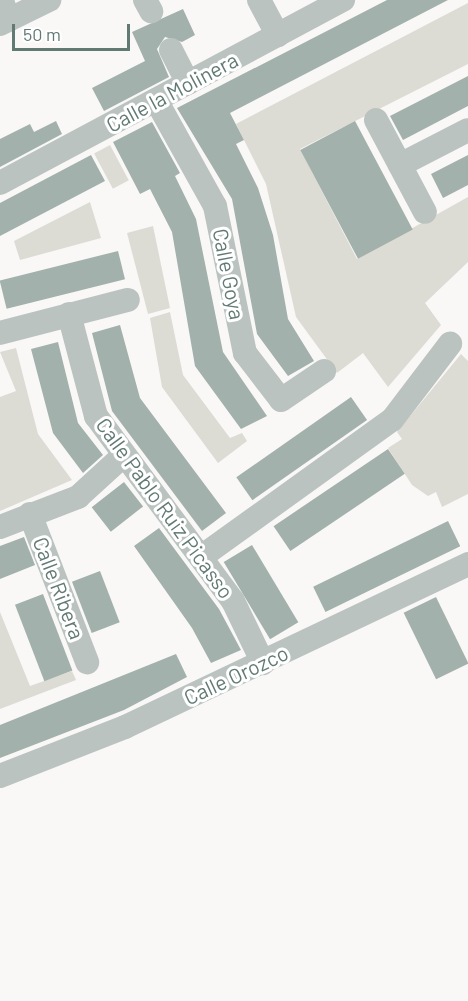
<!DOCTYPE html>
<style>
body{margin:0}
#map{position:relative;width:468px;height:1001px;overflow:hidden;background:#f9f8f7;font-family:Barlow,sans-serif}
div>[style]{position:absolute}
.green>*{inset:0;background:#dcdbd4;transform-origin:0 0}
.building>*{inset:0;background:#a2b1ac;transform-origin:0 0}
.minor>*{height:24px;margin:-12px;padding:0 12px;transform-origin:12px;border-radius:12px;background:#bac3c0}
span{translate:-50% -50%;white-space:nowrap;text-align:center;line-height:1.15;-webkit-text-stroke:6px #fff;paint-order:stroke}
.street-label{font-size:21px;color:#627a74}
.scale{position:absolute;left:12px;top:24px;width:118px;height:27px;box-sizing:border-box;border:3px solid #627a74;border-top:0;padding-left:8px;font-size:18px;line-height:21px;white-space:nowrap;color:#627a74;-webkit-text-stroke:4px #fff;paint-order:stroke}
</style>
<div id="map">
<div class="green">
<i style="clip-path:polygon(468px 3px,468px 64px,300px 149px,357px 259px,468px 197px,468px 262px,425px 303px,441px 325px,388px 387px,363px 353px,337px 373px,296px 317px,266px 184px,236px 124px)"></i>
<i style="left:110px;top:145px;width:40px;height:18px;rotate:62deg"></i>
<i style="clip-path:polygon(90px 202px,101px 238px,20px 260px,14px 241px)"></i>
<i style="clip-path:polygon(153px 226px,170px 308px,148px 314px,127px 233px)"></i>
<i style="clip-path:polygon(170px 312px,183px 375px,230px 438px,242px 433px,247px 441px,218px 463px,162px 387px,150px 318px)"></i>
<i style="clip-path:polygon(16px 348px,38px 434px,72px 480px,0 511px,0 397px,16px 391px,0 352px)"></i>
<i style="clip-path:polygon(461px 354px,468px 361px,468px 494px,442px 507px,436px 492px,428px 496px,412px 485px,388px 448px,402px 439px,397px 432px)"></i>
<i style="clip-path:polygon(0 612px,30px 686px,72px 671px,76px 680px,0 709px)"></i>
</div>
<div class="building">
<i style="clip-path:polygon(387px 0,448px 0,230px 113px,244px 140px,236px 144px,258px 188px,273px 235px,288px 319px,314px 361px,288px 376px,257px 334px,232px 199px,177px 108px)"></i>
<i style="clip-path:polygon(183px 9px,195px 35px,182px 42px,165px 37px,157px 49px,169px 77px,104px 111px,92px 88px,145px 61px,132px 32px)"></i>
<i style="clip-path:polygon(468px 76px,468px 106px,403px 140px,390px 116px)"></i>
<i style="clip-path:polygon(56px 121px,62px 134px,0 167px,0 139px,30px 124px,34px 132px)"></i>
<i style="left:355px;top:121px;width:123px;height:62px;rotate:62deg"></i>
<i style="clip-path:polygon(152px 122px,180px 173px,175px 176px,196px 219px,223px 352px,267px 416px,241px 429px,195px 366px,172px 232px,150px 189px,140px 194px,113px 142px)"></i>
<i style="clip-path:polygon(91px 155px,105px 181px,0 236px,0 203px)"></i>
<i style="clip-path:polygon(468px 155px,468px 185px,443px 198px,431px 174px)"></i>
<i style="left:118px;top:251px;width:29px;height:122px;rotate:76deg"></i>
<i style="clip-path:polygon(120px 325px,140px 398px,226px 513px,202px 531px,112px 411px,92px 333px)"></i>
<i style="clip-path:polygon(58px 342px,78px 423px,103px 455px,83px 473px,53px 433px,31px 349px)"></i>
<i style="left:351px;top:397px;width:28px;height:140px;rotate:55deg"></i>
<i style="left:388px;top:449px;width:30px;height:138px;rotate:56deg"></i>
<i style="left:124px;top:482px;width:31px;height:41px;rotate:52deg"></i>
<i style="left:448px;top:521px;width:28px;height:150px;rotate:64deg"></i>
<i style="clip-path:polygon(159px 528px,219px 609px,241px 650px,211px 663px,192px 628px,134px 546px)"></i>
<i style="clip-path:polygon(24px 537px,35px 565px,0 579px,0 546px)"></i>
<i style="left:252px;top:545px;width:90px;height:33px;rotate:59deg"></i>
<i style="left:100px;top:571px;width:55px;height:30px;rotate:69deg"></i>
<i style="left:43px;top:594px;width:82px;height:30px;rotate:69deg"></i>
<i style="left:436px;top:597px;width:74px;height:36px;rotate:64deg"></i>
<i style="clip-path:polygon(176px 654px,187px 677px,124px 710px,0 758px,0 725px)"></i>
</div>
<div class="minor">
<i style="left:2px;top:0;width:21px;rotate:73deg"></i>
<i style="left:145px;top:0;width:13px;rotate:61deg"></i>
<i style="left:259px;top:0;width:40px;rotate:62deg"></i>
<i style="left:0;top:24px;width:55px;rotate:-26.1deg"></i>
<i style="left:171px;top:50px;width:37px;rotate:63deg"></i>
<i style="left:156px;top:100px;width:121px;rotate:60.9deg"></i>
<i style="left:215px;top:206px;width:150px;rotate:78.5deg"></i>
<i style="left:245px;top:353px;width:59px;rotate:52.5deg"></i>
<i style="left:281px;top:400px;width:52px;rotate:-34deg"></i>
<i style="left:376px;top:120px;width:104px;rotate:62deg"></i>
<i style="left:400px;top:165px;width:76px;rotate:-27.2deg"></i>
<i style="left:0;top:183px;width:389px;rotate:-28.1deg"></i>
<i style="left:69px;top:314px;width:106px;rotate:75.2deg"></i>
<i style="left:96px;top:416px;width:230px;rotate:53.5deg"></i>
<i style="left:233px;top:601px;width:69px;rotate:64.2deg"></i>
<i style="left:0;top:333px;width:132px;rotate:-14.5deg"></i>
<i style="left:30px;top:514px;width:159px;rotate:68.9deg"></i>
<i style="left:0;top:527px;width:84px;rotate:-21deg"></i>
<i style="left:78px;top:497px;width:62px;rotate:-42.4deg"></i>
<i style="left:201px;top:557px;width:235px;rotate:-35.7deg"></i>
<i style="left:392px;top:420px;width:96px;rotate:-52.7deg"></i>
<i style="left:0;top:776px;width:134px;rotate:-21.4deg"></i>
<i style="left:125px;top:727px;width:380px;rotate:-25.4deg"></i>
</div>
<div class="street-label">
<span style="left:172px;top:92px;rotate:-28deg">Calle la Molinera</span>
<span style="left:229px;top:274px;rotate:79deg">Calle Goya</span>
<span style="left:165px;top:508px;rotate:54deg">Calle Pablo Ruiz Picasso</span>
<span style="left:59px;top:588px;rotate:69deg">Calle Ribera</span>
<span style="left:236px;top:675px;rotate:-25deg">Calle Orozco</span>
</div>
<div class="scale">50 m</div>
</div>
